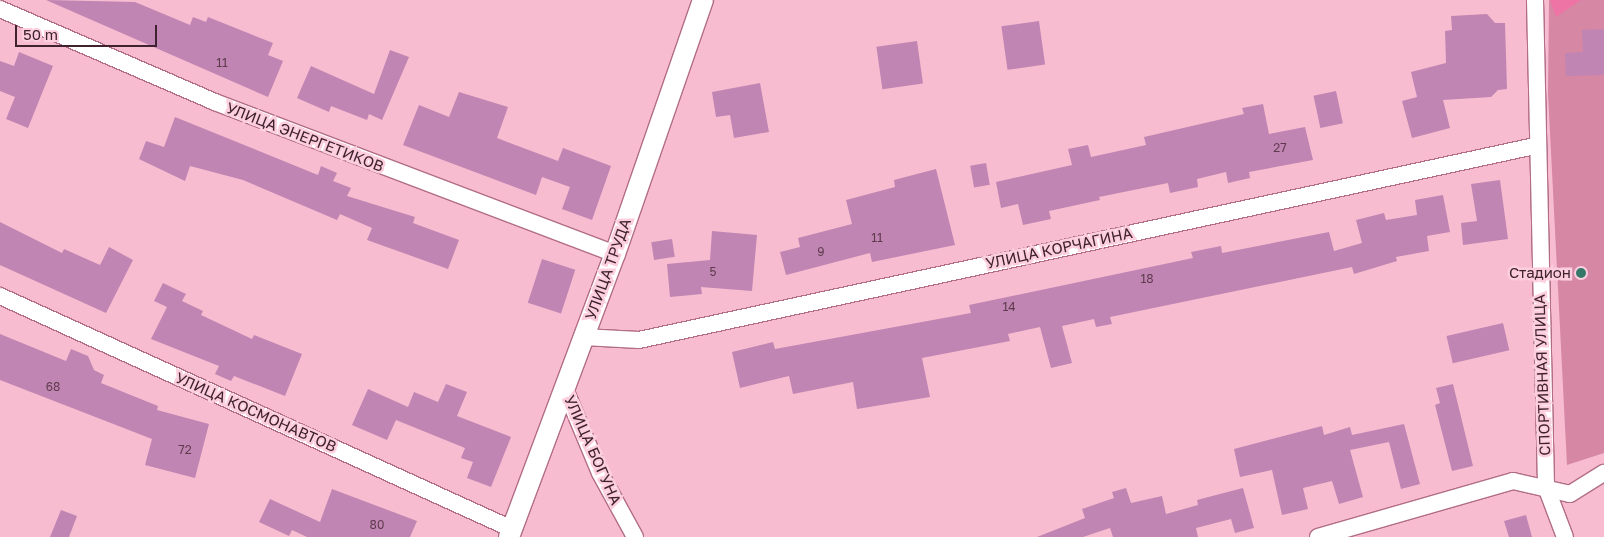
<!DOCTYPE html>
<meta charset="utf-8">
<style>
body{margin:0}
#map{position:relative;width:1604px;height:537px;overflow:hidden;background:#f8bcd1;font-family:"Golos Text",sans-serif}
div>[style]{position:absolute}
.green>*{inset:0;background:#d587a4}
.forest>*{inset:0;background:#ee74a6}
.building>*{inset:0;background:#c085b2;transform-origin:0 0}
.roads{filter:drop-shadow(1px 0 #b26d87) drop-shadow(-1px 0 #b26d87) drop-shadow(0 1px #b26d87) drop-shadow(0 -1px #b26d87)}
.minor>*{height:16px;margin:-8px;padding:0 8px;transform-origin:8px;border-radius:8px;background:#fff}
.tertiary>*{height:20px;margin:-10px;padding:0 10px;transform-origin:10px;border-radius:10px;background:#fff}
.dots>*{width:14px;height:14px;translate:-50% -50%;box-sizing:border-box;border:2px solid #fccede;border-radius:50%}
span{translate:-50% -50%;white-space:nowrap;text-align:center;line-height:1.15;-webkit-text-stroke:5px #fccede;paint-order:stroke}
.number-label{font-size:12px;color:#5f3b4e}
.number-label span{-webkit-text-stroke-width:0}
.street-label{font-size:15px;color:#3f222d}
.poi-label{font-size:15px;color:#3f222d}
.right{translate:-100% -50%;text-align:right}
.scale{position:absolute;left:15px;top:25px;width:142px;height:22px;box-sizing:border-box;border:2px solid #3f222d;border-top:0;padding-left:6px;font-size:15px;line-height:18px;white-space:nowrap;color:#3f222d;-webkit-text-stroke:4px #fccede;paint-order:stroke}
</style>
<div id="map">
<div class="green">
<i style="clip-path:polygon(1549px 0,1604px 0,1604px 453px,1567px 465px,1548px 93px)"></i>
</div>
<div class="forest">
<i style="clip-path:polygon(1550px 0,1581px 0,1556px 17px)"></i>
</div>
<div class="building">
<i style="clip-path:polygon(46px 0,135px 2px,190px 25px,193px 17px,206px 22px,208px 17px,273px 43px,268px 55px,283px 61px,268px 97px)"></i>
<i style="clip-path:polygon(1487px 14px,1495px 23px,1505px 23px,1507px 89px,1498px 90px,1491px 97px,1443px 100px,1450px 128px,1412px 138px,1402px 101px,1417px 97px,1411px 72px,1446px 63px,1445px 31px,1452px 30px,1451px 16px)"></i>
<i style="left:1039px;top:21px;width:44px;height:38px;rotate:82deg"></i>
<i style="clip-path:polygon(1604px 29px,1604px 75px,1566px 76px,1565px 53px,1583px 52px,1582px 30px)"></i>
<i style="left:917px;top:41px;width:43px;height:41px;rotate:82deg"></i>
<i style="clip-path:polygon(390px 50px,409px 57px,382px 120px,369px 114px,367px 120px,331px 106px,329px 112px,297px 98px,311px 66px,374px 94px)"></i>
<i style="clip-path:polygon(19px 52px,53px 66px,28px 128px,6px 119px,15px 97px,0 91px,0 61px,14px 66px)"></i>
<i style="clip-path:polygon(760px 83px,769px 132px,734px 138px,730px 115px,716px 117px,712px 92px)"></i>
<i style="left:1336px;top:91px;width:33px;height:23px;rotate:78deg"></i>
<i style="clip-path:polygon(459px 92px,508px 107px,497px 138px,558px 161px,563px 148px,611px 166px,592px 220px,562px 209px,570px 187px,542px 177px,536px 195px,403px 145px,419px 105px,449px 117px)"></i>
<i style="clip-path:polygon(1263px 104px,1269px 134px,1305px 127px,1313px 160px,1249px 172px,1250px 178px,1228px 183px,1226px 172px,1197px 179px,1198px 187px,1170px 193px,1168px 183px,1099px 197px,1100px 200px,1049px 211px,1051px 219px,1023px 225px,1018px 204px,1001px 208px,996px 182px,1072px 165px,1068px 149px,1088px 145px,1091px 157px,1146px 145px,1144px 137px,1244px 114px,1242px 108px)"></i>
<i style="clip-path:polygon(175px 117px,318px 175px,321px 166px,337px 173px,333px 181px,351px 188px,347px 196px,415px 217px,413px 223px,459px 240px,448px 269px,367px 240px,372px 228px,340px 214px,337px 220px,243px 180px,190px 166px,185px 181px,139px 159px,146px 141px,164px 147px)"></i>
<i style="left:986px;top:163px;width:22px;height:16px;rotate:80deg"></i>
<i style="clip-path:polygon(936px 169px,955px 245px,872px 262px,870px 253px,786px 275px,780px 252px,800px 247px,798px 238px,852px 224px,846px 200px,895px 187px,894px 180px)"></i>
<i style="clip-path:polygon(1500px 180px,1508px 239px,1463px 245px,1461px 223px,1477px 221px,1471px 184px)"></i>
<i style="clip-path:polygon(1443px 195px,1450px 232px,1427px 236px,1429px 251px,1396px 257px,1397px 261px,1354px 274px,1352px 267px,1110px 317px,1112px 324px,1096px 327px,1094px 319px,1062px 326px,1072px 363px,1051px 368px,1040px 327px,1008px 334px,1010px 341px,922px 358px,930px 397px,857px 409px,853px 382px,793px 394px,789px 376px,740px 388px,732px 352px,773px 342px,775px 349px,971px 313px,969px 305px,1193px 258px,1191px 252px,1221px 246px,1222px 253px,1329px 232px,1334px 251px,1362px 243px,1356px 220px,1384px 213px,1386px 220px,1417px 215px,1415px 200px)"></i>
<i style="clip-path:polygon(0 222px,62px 253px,64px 249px,100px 265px,109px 247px,133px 260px,106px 313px,0 265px)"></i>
<i style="clip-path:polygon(712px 231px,757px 235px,752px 291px,701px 287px,702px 294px,670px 297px,667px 264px,710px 260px)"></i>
<i style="left:672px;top:239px;width:18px;height:21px;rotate:81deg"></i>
<i style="left:542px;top:259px;width:35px;height:46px;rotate:18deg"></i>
<i style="clip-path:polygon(163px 283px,186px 294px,182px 301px,203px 311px,201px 315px,252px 339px,254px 335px,302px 354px,285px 396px,234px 376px,231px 381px,215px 374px,219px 366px,151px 339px,167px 307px,154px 301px)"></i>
<i style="left:1503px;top:323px;width:28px;height:58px;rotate:77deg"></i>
<i style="clip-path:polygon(0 334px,66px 361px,71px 349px,88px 356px,94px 370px,104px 375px,101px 383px,158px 406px,157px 410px,209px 424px,195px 478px,145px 465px,152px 439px,0 380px)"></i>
<i style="clip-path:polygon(446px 384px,467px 392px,457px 416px,511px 437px,491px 487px,467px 478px,473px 462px,461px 458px,465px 448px,396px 420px,387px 440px,352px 425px,368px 389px,408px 407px,414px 392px,438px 402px)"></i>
<i style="clip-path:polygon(1453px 384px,1473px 466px,1452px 471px,1435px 405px,1440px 403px,1436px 388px)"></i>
<i style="clip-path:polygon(1404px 424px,1420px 484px,1401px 489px,1389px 442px,1350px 450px,1363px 497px,1339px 504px,1332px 481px,1303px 488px,1308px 509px,1282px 515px,1272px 470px,1240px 477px,1234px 449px,1322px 426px,1324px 435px,1350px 427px,1352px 435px)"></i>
<i style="clip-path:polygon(1126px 488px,1131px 503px,1162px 496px,1166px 514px,1198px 505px,1197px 500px,1243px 488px,1254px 528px,1235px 533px,1231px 519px,1196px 528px,1198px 537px,1113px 537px,1110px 528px,1083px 537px,1037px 537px,1085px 518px,1082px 509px,1114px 498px,1112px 492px)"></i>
<i style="clip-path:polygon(332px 489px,417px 521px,410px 537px,307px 537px,292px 530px,289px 536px,259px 522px,270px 499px,320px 522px)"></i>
<i style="clip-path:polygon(61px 510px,77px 516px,69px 537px,50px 537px)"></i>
<i style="clip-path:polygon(1526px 515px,1532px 537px,1509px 537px,1504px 521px)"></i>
</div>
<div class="roads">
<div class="minor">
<i style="left:1535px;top:0;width:487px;rotate:88.7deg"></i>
<i style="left:1546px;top:487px;width:53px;rotate:69.2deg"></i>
<i style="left:0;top:9px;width:234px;rotate:23.4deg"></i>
<i style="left:215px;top:102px;width:428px;rotate:20.8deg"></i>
<i style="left:0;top:296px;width:563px;rotate:24.47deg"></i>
<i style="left:583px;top:337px;width:56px;rotate:3.1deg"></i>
<i style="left:639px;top:340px;width:917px;rotate:-12.22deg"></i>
<i style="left:565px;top:389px;width:91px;rotate:67.4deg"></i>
<i style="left:600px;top:473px;width:73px;rotate:61.3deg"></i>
<i style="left:1318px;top:537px;width:203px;rotate:-16deg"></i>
<i style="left:1513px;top:481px;width:58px;rotate:12.8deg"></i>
<i style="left:1570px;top:494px;width:40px;rotate:-32deg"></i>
</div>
<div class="tertiary">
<i style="left:509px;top:537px;width:302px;rotate:-69.5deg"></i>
<i style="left:615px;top:254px;width:269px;rotate:-70.9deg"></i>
</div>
</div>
<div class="dots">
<i style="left:1581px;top:273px;background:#357768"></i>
</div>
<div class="number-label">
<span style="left:222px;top:63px">11</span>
<span style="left:1280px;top:148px">27</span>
<span style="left:877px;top:238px">11</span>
<span style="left:821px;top:252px">9</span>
<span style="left:713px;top:272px">5</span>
<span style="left:1147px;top:279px">18</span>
<span style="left:1009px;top:307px">14</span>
<span style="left:53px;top:387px">68</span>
<span style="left:185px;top:450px">72</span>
<span style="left:377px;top:525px">80</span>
</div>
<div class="street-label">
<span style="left:305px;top:137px;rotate:21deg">УЛИЦА ЭНЕРГЕТИКОВ</span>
<span style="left:1059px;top:248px;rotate:-12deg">УЛИЦА КОРЧАГИНА</span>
<span style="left:608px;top:269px;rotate:-70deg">УЛИЦА ТРУДА</span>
<span style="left:1542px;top:375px;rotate:-92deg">СПОРТИВНАЯ УЛИЦА</span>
<span style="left:256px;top:412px;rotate:24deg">УЛИЦА КОСМОНАВТОВ</span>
<span style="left:593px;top:450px;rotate:66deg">УЛИЦА БОГУНА</span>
</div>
<div class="poi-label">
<span class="right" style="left:1571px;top:273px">Стадион</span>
</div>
<div class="scale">50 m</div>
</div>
